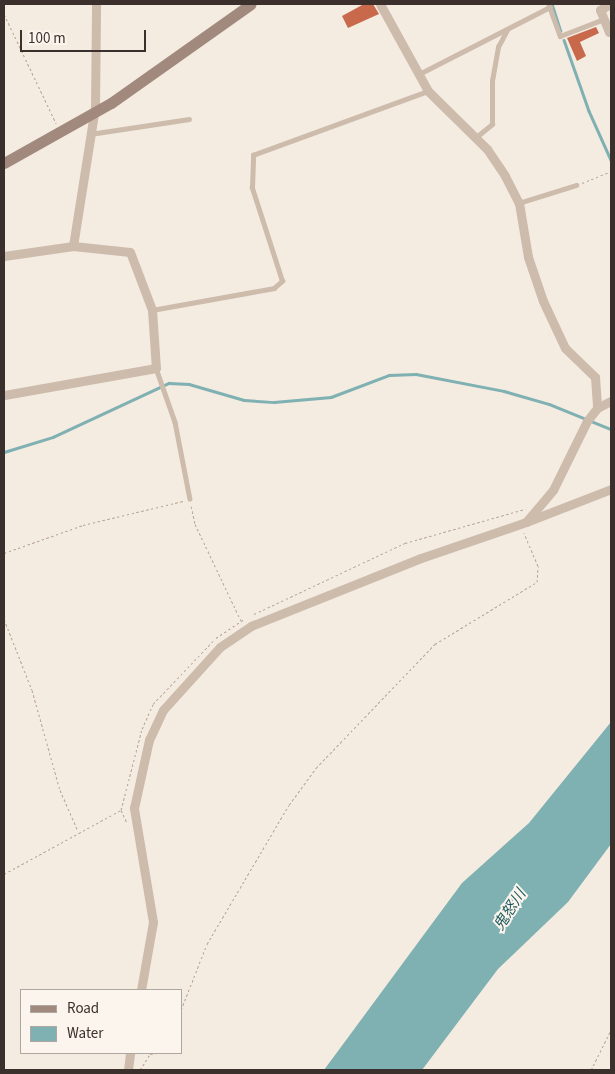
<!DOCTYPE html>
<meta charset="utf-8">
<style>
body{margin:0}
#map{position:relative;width:615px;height:1074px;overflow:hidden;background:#f4ebe1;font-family:"Source Sans 3","Noto Sans JP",sans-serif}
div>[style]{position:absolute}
.water>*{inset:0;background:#7fb0b2}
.stream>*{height:2.5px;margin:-1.25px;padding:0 1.25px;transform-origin:1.25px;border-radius:1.25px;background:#7fb0b2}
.building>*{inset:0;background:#c8694b}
.path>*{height:1px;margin-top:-0.5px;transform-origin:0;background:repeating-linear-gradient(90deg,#b9a596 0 2.5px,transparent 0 5px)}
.lane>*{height:4.5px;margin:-2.25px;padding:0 2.25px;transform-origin:2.25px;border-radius:2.25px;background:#cdbbac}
.street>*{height:9px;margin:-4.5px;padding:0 4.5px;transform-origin:4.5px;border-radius:4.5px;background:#cdbbac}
.secondary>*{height:11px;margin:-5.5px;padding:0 5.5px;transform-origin:5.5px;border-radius:5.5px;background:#a18a7d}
span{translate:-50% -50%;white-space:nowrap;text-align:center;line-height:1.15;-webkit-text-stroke:4px #fbf5ee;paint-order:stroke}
.water-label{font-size:15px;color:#1f5a5e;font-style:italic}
.frame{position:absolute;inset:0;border:5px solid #3b302b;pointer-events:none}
.legend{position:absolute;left:20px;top:989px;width:162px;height:65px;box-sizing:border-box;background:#fbf5ee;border:1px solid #aea6a0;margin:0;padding:6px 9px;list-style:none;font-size:15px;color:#3b302b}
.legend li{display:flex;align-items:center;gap:10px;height:25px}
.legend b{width:25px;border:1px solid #aea6a0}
.scale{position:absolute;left:20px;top:30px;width:126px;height:22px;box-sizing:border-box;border:2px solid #3b302b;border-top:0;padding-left:6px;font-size:15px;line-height:18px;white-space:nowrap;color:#3b302b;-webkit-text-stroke:4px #fbf5ee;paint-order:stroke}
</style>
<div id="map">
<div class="water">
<i style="clip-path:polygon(611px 722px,611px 844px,568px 902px,498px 969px,422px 1070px,324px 1070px,462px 883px,529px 823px)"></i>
</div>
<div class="stream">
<i style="left:552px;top:4px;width:28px;rotate:72deg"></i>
<i style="left:564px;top:40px;width:75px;rotate:70.6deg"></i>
<i style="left:589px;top:111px;width:54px;rotate:65.8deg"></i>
<i style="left:4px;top:452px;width:51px;rotate:-17deg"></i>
<i style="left:53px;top:437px;width:128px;rotate:-25deg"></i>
<i style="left:169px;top:383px;width:20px;rotate:3deg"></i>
<i style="left:189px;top:384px;width:57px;rotate:16.2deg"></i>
<i style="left:244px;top:400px;width:30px;rotate:4deg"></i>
<i style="left:274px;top:402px;width:57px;rotate:-5deg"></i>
<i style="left:331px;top:397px;width:62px;rotate:-20.8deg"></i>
<i style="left:389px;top:375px;width:27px;rotate:-2deg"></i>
<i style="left:416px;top:374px;width:90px;rotate:10.9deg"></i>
<i style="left:504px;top:391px;width:47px;rotate:16.1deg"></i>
<i style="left:549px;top:404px;width:67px;rotate:22deg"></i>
</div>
<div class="building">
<i style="clip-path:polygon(364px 4px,373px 4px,379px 14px,348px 28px,342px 16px)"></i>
<i style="clip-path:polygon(596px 27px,599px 33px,580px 42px,586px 56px,577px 61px,567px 38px)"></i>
</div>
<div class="path">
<i style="left:4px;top:14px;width:121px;rotate:64.5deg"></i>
<i style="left:582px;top:183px;width:31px;rotate:-22deg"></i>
<i style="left:191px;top:506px;width:18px;rotate:77deg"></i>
<i style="left:195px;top:524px;width:107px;rotate:64.6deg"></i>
<i style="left:4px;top:553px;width:84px;rotate:-19.5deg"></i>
<i style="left:83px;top:525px;width:103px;rotate:-13.5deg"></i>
<i style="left:254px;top:614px;width:167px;rotate:-25.2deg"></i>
<i style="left:405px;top:543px;width:125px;rotate:-15.8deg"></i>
<i style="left:4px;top:619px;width:76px;rotate:68.5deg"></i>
<i style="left:32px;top:690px;width:104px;rotate:74.4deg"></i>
<i style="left:60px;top:790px;width:45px;rotate:66.3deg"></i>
<i style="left:216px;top:638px;width:34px;rotate:-34deg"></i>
<i style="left:121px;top:810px;width:84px;rotate:-75.5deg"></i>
<i style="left:142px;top:729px;width:27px;rotate:-66deg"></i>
<i style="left:153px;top:704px;width:87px;rotate:-46.4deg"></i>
<i style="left:4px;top:874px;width:133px;rotate:-28.7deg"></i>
<i style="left:121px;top:810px;width:14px;rotate:65deg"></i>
<i style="left:181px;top:1010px;width:71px;rotate:-68.5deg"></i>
<i style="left:207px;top:944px;width:161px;rotate:-59.5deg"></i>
<i style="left:289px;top:805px;width:46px;rotate:-53.9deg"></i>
<i style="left:316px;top:768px;width:172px;rotate:-46.2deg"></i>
<i style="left:435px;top:644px;width:119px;rotate:-31.3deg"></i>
<i style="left:537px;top:582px;width:16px;rotate:-86deg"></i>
<i style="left:538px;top:566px;width:36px;rotate:-113deg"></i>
<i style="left:140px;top:1070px;width:19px;rotate:-58deg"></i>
<i style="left:150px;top:1054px;width:7px;rotate:-8deg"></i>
<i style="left:591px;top:1070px;width:45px;rotate:-63.4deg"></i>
</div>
<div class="lane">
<i style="left:549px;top:5px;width:33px;rotate:70deg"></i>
<i style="left:560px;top:36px;width:47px;rotate:-21.1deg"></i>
<i style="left:419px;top:74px;width:147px;rotate:-27.1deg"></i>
<i style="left:90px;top:134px;width:100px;rotate:-8.6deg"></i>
<i style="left:475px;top:138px;width:22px;rotate:-39deg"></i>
<i style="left:492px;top:124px;width:43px;rotate:-90deg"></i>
<i style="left:492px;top:81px;width:35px;rotate:-80deg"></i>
<i style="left:498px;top:47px;width:19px;rotate:-62deg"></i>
<i style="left:519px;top:203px;width:60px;rotate:-17.5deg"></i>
<i style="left:152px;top:310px;width:124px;rotate:-10.2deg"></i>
<i style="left:274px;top:288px;width:11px;rotate:-41deg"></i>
<i style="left:282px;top:281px;width:98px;rotate:-107.9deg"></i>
<i style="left:252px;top:188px;width:33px;rotate:-88deg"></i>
<i style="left:253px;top:155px;width:186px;rotate:-20.1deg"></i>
<i style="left:156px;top:368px;width:57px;rotate:70.6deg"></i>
<i style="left:175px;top:422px;width:78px;rotate:79deg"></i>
</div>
<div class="street">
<i style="left:380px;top:4px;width:99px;rotate:61.1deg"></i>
<i style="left:428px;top:91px;width:83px;rotate:44.5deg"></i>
<i style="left:487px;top:149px;width:32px;rotate:56deg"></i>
<i style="left:505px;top:176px;width:30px;rotate:63deg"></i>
<i style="left:519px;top:203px;width:55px;rotate:80.5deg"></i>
<i style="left:528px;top:257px;width:46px;rotate:71.2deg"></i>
<i style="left:543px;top:301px;width:52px;rotate:64.9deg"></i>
<i style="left:565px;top:348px;width:42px;rotate:44deg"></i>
<i style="left:595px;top:377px;width:31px;rotate:86deg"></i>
<i style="left:609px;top:32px;width:24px;rotate:-112deg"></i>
<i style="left:600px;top:10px;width:12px;rotate:-31deg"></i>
<i style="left:73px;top:246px;width:141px;rotate:-81deg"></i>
<i style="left:95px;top:107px;width:103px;rotate:-89.4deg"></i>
<i style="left:4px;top:256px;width:70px;rotate:-8.2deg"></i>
<i style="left:73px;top:246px;width:57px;rotate:6deg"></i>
<i style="left:130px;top:252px;width:62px;rotate:69.2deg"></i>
<i style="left:152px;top:310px;width:58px;rotate:86.1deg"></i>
<i style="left:156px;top:368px;width:154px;rotate:169.9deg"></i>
<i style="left:526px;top:522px;width:91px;rotate:-21.2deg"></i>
<i style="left:141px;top:990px;width:69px;rotate:-80deg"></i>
<i style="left:153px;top:922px;width:116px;rotate:-99.5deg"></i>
<i style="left:134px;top:808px;width:70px;rotate:-77.6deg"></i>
<i style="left:149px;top:740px;width:33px;rotate:-65deg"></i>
<i style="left:163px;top:710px;width:85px;rotate:-47.9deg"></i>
<i style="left:220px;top:647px;width:37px;rotate:-34deg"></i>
<i style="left:251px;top:626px;width:183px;rotate:-21.8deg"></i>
<i style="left:421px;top:558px;width:111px;rotate:-18.9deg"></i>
<i style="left:526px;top:522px;width:42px;rotate:-49.8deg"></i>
<i style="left:553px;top:490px;width:77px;rotate:-63.8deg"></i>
<i style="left:587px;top:421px;width:16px;rotate:-52deg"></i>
<i style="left:597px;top:408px;width:16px;rotate:-27deg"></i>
<i style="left:128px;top:1070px;width:17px;rotate:-83deg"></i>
</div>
<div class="secondary">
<i style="left:4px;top:163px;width:123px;rotate:-29.3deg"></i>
<i style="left:111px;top:103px;width:171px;rotate:-35.3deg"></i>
</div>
<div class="water-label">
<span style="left:510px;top:910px;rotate:-57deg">鬼怒川</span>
</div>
<div class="frame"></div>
<ul class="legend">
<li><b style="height:6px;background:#a18a7d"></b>Road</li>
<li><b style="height:14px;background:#7fb0b2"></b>Water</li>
</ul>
<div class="scale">100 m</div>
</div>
